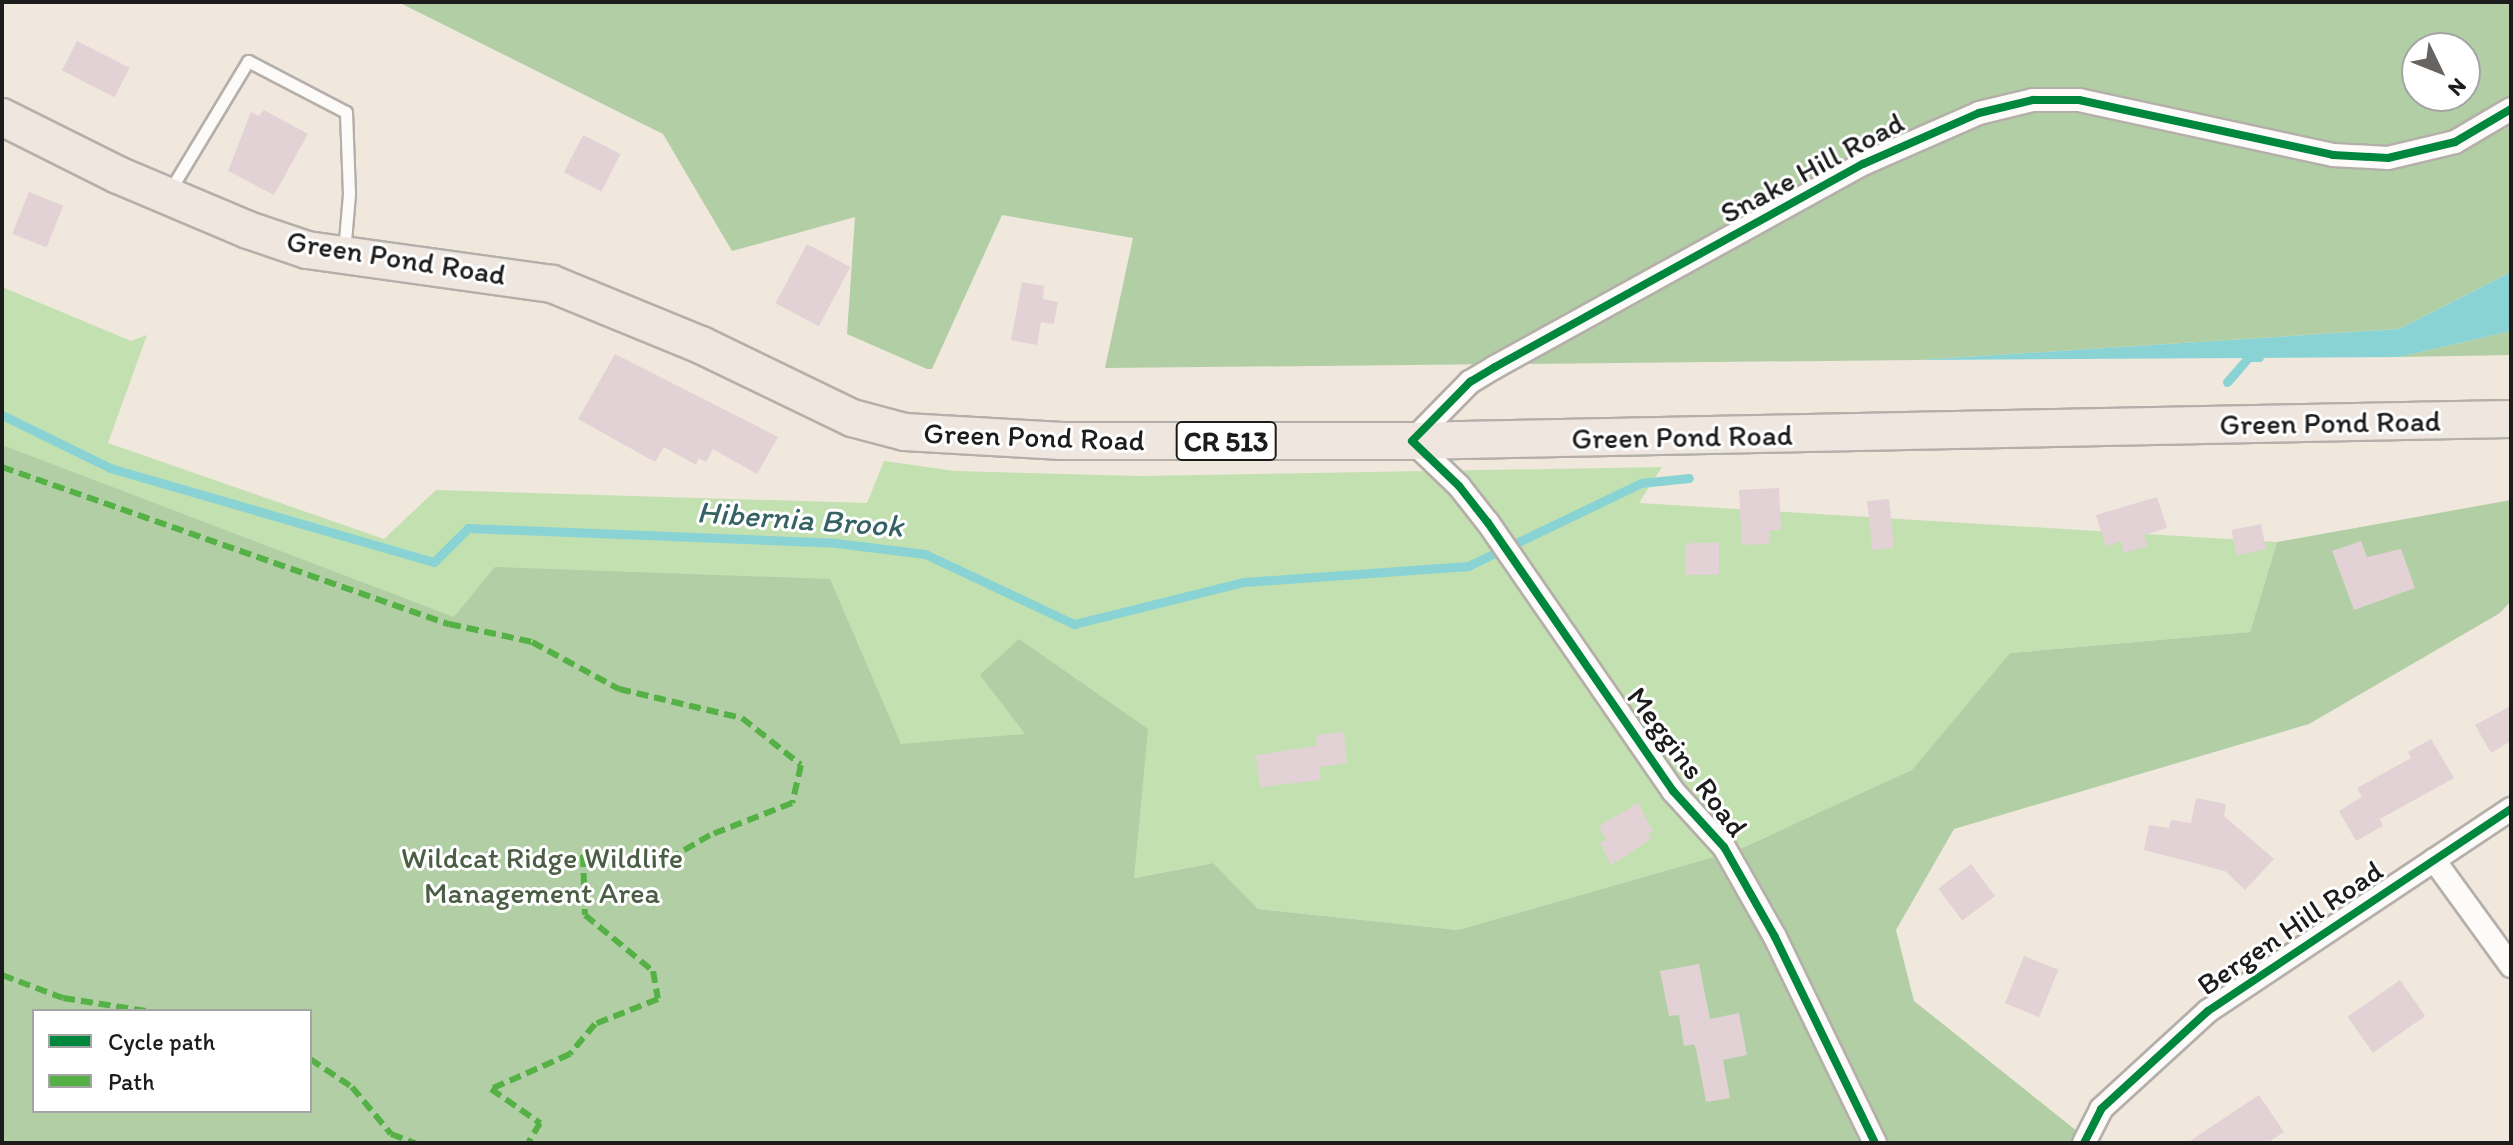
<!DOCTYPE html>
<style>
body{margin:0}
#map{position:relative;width:2513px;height:1145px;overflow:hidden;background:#f0e7dd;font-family:Itim,sans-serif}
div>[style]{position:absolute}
.green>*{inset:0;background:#c3e0b1}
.forest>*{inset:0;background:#b1cea5}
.water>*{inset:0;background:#89d3d4}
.stream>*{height:9px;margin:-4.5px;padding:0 4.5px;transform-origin:4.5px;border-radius:4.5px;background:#89d3d4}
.building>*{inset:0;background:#e2d2d6;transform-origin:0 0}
.roads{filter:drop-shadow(2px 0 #b5afa9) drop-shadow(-2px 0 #b5afa9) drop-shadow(0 2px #b5afa9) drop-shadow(0 -2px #b5afa9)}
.service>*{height:11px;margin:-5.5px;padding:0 5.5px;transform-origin:5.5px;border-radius:5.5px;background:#fdfbfa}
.minor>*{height:22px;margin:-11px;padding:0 11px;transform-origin:11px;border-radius:11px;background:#fdfbfa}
.primary>*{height:36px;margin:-18px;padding:0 18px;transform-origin:18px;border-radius:18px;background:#eee6df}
.quiet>*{height:6px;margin-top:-3px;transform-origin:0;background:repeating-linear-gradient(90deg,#55b145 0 12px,transparent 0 18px)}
.cycleway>*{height:8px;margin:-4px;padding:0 4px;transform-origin:4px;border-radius:4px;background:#00873e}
span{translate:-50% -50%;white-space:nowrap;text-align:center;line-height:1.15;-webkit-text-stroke:6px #fff;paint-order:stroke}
.shield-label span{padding:2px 6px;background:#fff;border:2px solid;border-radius:6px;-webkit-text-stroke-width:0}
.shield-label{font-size:28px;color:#1c1c1c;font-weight:700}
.street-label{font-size:30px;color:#1c1c1c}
.park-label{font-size:30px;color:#4a5e44}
.water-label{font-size:32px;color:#366264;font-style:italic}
.frame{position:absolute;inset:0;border:4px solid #1c1c1c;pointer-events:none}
.legend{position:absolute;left:32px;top:1009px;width:280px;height:104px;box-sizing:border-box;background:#fff;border:2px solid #a4a4a4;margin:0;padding:10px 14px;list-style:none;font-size:24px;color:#1c1c1c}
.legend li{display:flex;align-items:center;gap:16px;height:40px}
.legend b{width:40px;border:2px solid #a4a4a4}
.north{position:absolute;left:2401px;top:32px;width:80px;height:80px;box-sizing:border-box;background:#fff;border:2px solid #a4a4a4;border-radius:50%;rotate:133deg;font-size:22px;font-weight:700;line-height:32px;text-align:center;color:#1c1c1c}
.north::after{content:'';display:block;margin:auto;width:28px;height:36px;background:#666360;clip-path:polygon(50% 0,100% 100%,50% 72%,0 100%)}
</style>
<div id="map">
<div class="green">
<i style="clip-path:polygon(evenodd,2px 287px,131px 341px,147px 335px,108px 443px,384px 539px,436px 490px,867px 503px,884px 461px,955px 471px,1140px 476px,1662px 467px,1639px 503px,2277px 542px,2250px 632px,2010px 653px,1913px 770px,1738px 850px,1458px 930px,1258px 909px,1212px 863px,1133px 878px,1098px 1064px,1490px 1143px,2px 1143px,2px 287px,34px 1011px,310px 1011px,310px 1111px,34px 1111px,34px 1011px)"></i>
</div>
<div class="forest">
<i style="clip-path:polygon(evenodd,398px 2px,2511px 2px,2511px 272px,2399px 329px,1919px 360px,1105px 368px,1133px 238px,1002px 215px,932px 369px,927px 369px,847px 334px,855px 217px,732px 251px,663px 134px,398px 2px,2417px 48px,2465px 48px,2465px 96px,2417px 96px,2417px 48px)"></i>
<i style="clip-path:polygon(2511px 331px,2511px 355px,2399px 357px)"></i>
<i style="clip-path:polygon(evenodd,2px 445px,454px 617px,495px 567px,830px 579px,901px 744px,1025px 734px,980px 675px,1019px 639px,1148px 729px,1134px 878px,1213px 863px,1258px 909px,1458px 930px,1738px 850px,1912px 770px,2010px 653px,2250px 632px,2277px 542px,2511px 500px,2511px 601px,2500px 613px,2309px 724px,1954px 829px,1896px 930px,1914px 1001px,2092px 1143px,2px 1143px,2px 445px,34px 1011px,310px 1011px,310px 1111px,34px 1111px,34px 1011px)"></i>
</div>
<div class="water">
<i style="clip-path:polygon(2511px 272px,2511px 331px,2399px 357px,1919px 360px,2399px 329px)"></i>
</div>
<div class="stream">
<i style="left:2227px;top:382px;width:33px;rotate:-49deg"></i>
<i style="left:2249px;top:357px;width:10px"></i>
<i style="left:2px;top:415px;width:120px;rotate:26.1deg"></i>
<i style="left:110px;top:468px;width:337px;rotate:16.2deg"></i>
<i style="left:434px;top:562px;width:48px;rotate:-45deg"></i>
<i style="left:468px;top:528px;width:368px;rotate:2.3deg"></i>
<i style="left:836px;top:543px;width:90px;rotate:7deg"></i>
<i style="left:925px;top:554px;width:165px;rotate:25.2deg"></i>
<i style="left:1074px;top:624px;width:175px;rotate:-13.9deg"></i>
<i style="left:1244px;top:582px;width:225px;rotate:-4.1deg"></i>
<i style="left:1468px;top:566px;width:192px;rotate:-25.6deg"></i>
<i style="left:1641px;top:483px;width:48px;rotate:-5.9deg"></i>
</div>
<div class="building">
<i style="left:77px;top:41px;width:59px;height:33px;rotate:27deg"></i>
<i style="clip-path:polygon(264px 110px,308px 134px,274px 195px,228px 171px,251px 112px,259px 116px)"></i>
<i style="left:583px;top:135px;width:42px;height:42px;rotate:27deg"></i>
<i style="left:29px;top:192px;width:37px;height:45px;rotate:22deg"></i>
<i style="left:807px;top:244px;width:49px;height:67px;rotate:28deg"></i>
<i style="clip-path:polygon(1022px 282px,1044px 286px,1043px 299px,1058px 302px,1054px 324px,1041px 322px,1037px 345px,1011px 340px)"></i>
<i style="clip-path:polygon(615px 354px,778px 437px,757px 474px,713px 449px,706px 462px,699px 458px,696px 465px,664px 447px,655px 462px,578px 419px)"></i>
<i style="clip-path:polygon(1779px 488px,1781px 530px,1770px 531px,1770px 544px,1742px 545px,1739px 490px)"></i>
<i style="clip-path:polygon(2157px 497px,2167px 528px,2144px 535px,2148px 546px,2124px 553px,2121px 541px,2106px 546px,2096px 515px)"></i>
<i style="left:1889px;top:499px;width:49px;height:22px;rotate:84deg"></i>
<i style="left:2261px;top:524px;width:26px;height:30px;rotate:79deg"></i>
<i style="clip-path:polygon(2361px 541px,2367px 557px,2401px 549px,2415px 588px,2354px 610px,2332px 551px)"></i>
<i style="clip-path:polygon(1691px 543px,1719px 543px,1719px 575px,1685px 575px,1685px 546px)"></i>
<i style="clip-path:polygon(2511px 706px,2511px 741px,2491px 753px,2475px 725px)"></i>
<i style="clip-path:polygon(1344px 732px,1347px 763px,1319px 767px,1321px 780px,1260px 787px,1256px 755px,1317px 746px,1316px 735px)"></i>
<i style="clip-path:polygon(2431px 739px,2454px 778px,2380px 819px,2383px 826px,2356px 841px,2339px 811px,2362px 797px,2357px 788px,2411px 758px,2408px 752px)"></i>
<i style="clip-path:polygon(2196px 798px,2226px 804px,2224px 816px,2274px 859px,2245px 890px,2225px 871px,2144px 850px,2149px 825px,2169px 828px,2171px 820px,2191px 823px)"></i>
<i style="clip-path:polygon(1638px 803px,1653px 831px,1648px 833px,1651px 839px,1611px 865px,1600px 843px,1606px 840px,1599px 826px)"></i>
<i style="left:1971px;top:864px;width:40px;height:41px;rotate:53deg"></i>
<i style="left:2024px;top:956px;width:37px;height:51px;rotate:22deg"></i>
<i style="clip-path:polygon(1699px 964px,1710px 1019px,1739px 1013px,1747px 1055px,1723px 1060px,1730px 1098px,1706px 1102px,1696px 1049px,1694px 1044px,1684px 1046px,1679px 1015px,1669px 1016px,1660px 971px)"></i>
<i style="left:2400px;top:980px;width:44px;height:64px;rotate:55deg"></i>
<i style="clip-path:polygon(2259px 1095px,2284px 1132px,2267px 1143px,2187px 1143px)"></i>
</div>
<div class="roads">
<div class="service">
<i style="left:169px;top:192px;width:153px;rotate:-58.9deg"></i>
<i style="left:248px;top:61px;width:110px;rotate:27.5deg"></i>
<i style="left:346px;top:112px;width:82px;rotate:87.9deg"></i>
<i style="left:349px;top:194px;width:58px;rotate:94.9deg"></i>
</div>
<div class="minor">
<i style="left:2434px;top:860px;width:131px;rotate:54deg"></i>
<i style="left:1875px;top:1143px;width:229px;rotate:-115.9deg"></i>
<i style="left:1775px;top:937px;width:103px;rotate:-119.5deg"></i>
<i style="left:1724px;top:847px;width:76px;rotate:-132.3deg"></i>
<i style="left:1673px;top:791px;width:326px;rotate:-124.6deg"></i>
<i style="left:1488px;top:523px;width:47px;rotate:-128.1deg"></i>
<i style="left:1459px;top:486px;width:65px;rotate:-136.2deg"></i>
<i style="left:1412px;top:441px;width:83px;rotate:-45.5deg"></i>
<i style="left:1470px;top:382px;width:29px;rotate:-31deg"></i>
<i style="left:1495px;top:367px;width:420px;rotate:-28.9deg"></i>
<i style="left:1863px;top:164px;width:127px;rotate:-23.7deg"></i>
<i style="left:1979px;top:113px;width:56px;rotate:-13.5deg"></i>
<i style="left:2033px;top:100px;width:46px"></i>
<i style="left:2079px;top:100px;width:260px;rotate:12.2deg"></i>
<i style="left:2333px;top:155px;width:55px;rotate:3.1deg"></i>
<i style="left:2388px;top:158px;width:69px;rotate:-13.4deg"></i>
<i style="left:2455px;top:142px;width:65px;rotate:-30.5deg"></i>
<i style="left:2084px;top:1143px;width:38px;rotate:-63deg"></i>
<i style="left:2101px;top:1109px;width:145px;rotate:-42.5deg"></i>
<i style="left:2208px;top:1011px;width:364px;rotate:-33.7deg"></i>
</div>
<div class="primary">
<i style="left:2px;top:117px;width:130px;rotate:26.6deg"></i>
<i style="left:118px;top:175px;width:141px;rotate:22.9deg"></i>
<i style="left:248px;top:230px;width:62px;rotate:18.7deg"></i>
<i style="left:307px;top:250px;width:247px;rotate:7.9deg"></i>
<i style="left:552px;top:284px;width:161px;rotate:22.3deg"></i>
<i style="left:701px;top:345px;width:168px;rotate:25.8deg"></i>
<i style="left:852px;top:418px;width:55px;rotate:14.8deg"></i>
<i style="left:905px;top:432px;width:157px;rotate:3.3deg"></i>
<i style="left:1062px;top:441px;width:350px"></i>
<i style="left:1412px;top:441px;width:1099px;rotate:-1.15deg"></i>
</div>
</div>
<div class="quiet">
<i style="left:2px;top:467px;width:474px;rotate:19.4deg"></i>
<i style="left:449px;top:624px;width:85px;rotate:12.2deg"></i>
<i style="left:532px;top:642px;width:99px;rotate:28.4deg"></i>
<i style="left:619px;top:689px;width:126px;rotate:13.3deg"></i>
<i style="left:742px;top:718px;width:75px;rotate:38.5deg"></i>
<i style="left:801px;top:765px;width:39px;rotate:103deg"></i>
<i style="left:792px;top:803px;width:88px;rotate:158.7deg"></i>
<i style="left:710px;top:835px;width:61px;rotate:149.7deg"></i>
<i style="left:657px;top:866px;width:75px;rotate:-171.5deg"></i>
<i style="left:583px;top:855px;width:60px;rotate:88.1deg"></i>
<i style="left:585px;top:915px;width:88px;rotate:39.5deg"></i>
<i style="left:653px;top:971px;width:28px;rotate:80deg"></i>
<i style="left:658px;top:999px;width:68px;rotate:158.4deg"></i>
<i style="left:595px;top:1024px;width:39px;rotate:130deg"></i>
<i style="left:570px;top:1054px;width:86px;rotate:156.1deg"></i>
<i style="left:491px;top:1089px;width:60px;rotate:34.8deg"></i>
<i style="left:540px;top:1123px;width:23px;rotate:121deg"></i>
<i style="left:2px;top:975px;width:65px;rotate:20.7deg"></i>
<i style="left:63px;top:998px;width:84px;rotate:8.9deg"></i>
<i style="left:310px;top:1059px;width:50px;rotate:33.7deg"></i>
<i style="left:352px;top:1087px;width:61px;rotate:50.3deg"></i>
<i style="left:391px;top:1134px;width:26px;rotate:21deg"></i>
</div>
<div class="cycleway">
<i style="left:1875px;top:1143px;width:229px;rotate:-115.9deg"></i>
<i style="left:1775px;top:937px;width:103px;rotate:-119.5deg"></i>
<i style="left:1724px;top:847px;width:76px;rotate:-132.3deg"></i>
<i style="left:1673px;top:791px;width:326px;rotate:-124.6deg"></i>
<i style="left:1488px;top:523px;width:47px;rotate:-128.1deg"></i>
<i style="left:1459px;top:486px;width:65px;rotate:-136.2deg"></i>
<i style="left:1412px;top:441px;width:83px;rotate:-45.5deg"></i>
<i style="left:1470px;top:382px;width:29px;rotate:-31deg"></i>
<i style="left:1495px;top:367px;width:420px;rotate:-28.9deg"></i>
<i style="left:1863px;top:164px;width:127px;rotate:-23.7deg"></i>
<i style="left:1979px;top:113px;width:56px;rotate:-13.5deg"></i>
<i style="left:2033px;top:100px;width:46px"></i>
<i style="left:2079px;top:100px;width:260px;rotate:12.2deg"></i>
<i style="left:2333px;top:155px;width:55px;rotate:3.1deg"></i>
<i style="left:2388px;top:158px;width:69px;rotate:-13.4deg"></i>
<i style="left:2455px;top:142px;width:65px;rotate:-30.5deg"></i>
<i style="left:2084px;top:1143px;width:38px;rotate:-63deg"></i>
<i style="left:2101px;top:1109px;width:145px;rotate:-42.5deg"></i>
<i style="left:2208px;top:1011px;width:364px;rotate:-33.7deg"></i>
</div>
<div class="shield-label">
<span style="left:1226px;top:441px">CR 513</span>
</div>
<div class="street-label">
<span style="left:1812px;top:168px;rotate:-28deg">Snake Hill Road</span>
<span style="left:396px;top:258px;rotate:9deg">Green Pond Road</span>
<span style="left:2330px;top:423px;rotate:-1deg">Green Pond Road</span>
<span style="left:1034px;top:437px;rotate:2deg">Green Pond Road</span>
<span style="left:1682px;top:437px;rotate:-1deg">Green Pond Road</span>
<span style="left:1687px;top:762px;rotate:53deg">Meggins Road</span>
<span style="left:2290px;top:928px;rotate:-34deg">Bergen Hill Road</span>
</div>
<div class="park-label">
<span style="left:542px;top:875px">Wildcat Ridge Wildlife<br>Management Area</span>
</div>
<div class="water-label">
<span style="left:800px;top:519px;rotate:4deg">Hibernia Brook</span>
</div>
<div class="frame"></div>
<ul class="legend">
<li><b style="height:10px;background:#00873e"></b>Cycle path</li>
<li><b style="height:10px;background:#55b145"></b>Path</li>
</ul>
<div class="north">N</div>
</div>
